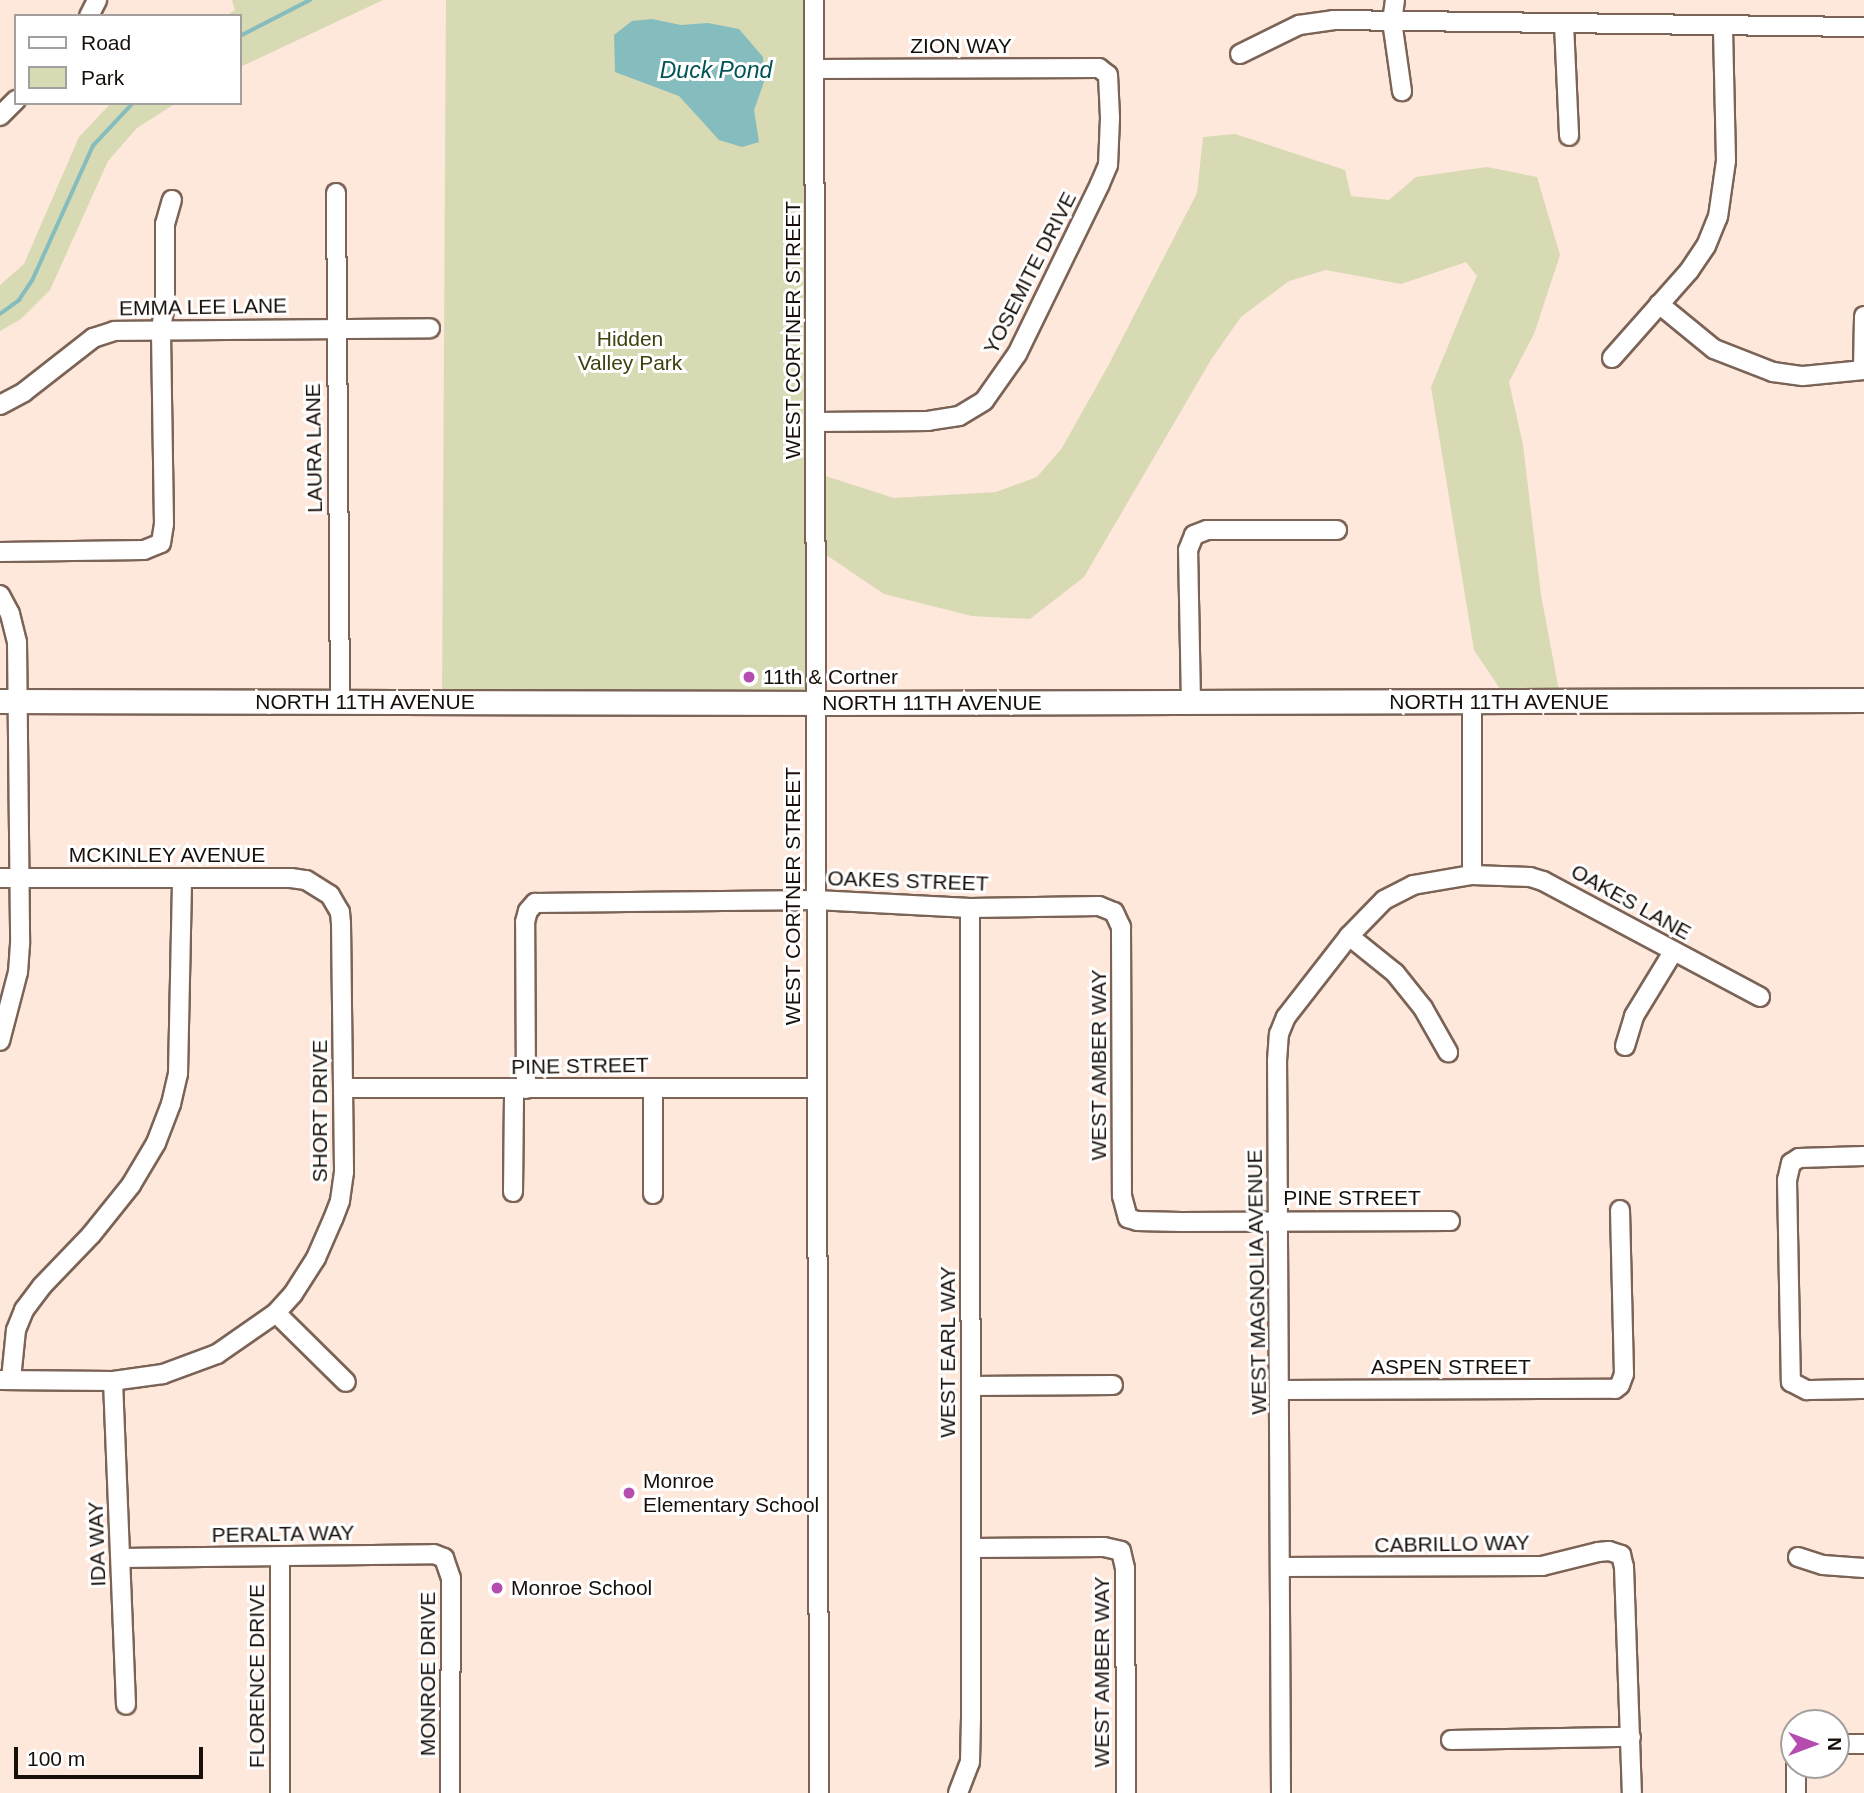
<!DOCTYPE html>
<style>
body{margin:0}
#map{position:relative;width:1864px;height:1793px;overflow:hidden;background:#fee7db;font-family:Arial,sans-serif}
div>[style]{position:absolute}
.green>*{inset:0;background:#d7dab3}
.water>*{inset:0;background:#85bcbe}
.stream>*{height:3.5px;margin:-1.75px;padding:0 1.75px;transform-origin:1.75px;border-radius:1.75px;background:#85bcbe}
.roads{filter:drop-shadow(2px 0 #7b6356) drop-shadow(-2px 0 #7b6356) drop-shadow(0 2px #7b6356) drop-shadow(0 -2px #7b6356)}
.minor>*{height:18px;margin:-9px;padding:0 9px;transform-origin:9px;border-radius:9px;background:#fff}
.major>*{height:23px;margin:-11.5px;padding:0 11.5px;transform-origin:11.5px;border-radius:11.5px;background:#fff}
.dots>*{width:19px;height:19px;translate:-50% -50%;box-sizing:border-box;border:4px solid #fff;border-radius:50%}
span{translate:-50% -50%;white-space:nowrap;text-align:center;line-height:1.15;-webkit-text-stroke:6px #fff;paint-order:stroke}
.street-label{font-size:21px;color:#180f0a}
.park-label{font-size:21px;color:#40410e}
.poi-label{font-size:21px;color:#180f0a}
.left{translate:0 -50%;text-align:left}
.water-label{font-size:23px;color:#005457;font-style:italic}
.legend{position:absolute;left:14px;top:14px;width:228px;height:91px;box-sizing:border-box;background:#fff;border:2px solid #a39f9d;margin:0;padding:9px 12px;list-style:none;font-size:21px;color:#180f0a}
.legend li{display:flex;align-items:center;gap:14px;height:35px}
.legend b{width:35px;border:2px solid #a39f9d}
.north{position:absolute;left:1780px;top:1709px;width:70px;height:70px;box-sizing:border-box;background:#fff;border:2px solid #a39f9d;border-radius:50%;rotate:90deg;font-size:19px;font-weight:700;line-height:28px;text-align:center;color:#180f0a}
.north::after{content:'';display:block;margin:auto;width:24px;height:32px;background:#b54db0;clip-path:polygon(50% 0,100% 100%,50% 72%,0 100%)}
.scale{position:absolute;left:14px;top:1747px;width:189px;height:32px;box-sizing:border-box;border:4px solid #180f0a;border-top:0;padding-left:9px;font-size:21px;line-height:24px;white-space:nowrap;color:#180f0a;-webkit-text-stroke:5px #fff;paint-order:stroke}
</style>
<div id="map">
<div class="green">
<i style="clip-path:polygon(232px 0,383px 0,240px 67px,240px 16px,226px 16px,235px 10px)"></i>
<i style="clip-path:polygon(446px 0,814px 0,816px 473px,894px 498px,996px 492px,1037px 477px,1062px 448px,1108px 366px,1197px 193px,1203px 137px,1235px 134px,1345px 170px,1351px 196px,1389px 200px,1416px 177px,1487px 167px,1537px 177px,1560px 255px,1534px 334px,1509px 382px,1523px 445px,1541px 595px,1561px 701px,1509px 702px,1474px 650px,1431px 387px,1477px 276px,1466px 262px,1401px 284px,1326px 270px,1289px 281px,1241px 317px,1212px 358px,1084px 577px,1030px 619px,972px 616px,884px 594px,816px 548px,816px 703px,442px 702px)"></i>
<i style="clip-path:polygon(111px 103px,176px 103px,137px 128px,108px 161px,50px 290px,21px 319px,0 331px,0 285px,24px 264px,79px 137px)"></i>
</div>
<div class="water">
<i style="clip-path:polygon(652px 19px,681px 25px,708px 23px,739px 29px,763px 57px,764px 82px,754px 110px,759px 142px,742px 147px,719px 140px,679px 96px,615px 72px,614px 35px,632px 21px)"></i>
</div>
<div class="stream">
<i style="left:240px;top:36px;width:79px;rotate:-27.2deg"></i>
<i style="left:0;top:314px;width:24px;rotate:-36deg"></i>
<i style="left:19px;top:300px;width:23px;rotate:-56deg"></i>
<i style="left:32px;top:281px;width:148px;rotate:-65.7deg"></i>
<i style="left:93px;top:146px;width:59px;rotate:-47.1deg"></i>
</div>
<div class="roads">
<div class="minor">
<i style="left:814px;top:0;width:1793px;rotate:89.84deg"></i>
<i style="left:1395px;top:0;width:21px;rotate:98deg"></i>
<i style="left:1392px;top:21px;width:71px;rotate:81.9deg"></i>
<i style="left:89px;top:16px;width:18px;rotate:-63deg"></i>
<i style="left:1564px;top:24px;width:112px;rotate:87.4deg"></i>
<i style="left:1240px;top:54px;width:66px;rotate:-26.2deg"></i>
<i style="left:1299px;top:25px;width:34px;rotate:-8deg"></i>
<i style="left:1333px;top:20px;width:531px;rotate:0.76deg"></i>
<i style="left:815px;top:69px;width:284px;rotate:-0.2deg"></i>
<i style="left:1099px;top:68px;width:11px;rotate:38deg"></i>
<i style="left:1108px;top:75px;width:43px;rotate:87.3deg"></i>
<i style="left:1110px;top:118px;width:47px;rotate:92.4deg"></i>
<i style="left:1108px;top:165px;width:21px;rotate:113deg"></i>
<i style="left:1100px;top:184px;width:189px;rotate:116deg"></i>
<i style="left:1017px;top:354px;width:57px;rotate:125.1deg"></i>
<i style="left:984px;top:401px;width:29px;rotate:149deg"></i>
<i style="left:959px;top:416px;width:30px;rotate:171deg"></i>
<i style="left:929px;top:421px;width:113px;rotate:179.5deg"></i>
<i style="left:0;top:116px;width:23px;rotate:-45deg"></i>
<i style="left:336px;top:193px;width:508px;rotate:89.55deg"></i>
<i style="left:1659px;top:304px;width:71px;rotate:39.3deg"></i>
<i style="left:1714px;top:349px;width:63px;rotate:21.3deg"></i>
<i style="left:1773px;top:372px;width:30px;rotate:8deg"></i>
<i style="left:1803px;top:376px;width:61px;rotate:-5.6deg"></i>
<i style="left:1612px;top:358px;width:116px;rotate:-48.5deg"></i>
<i style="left:1689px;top:271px;width:30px;rotate:-56deg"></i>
<i style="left:1706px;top:246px;width:31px;rotate:-68deg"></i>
<i style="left:1718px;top:217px;width:57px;rotate:-81.9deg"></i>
<i style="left:1726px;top:161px;width:135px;rotate:-91.3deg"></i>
<i style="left:1863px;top:370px;width:54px;rotate:-88.9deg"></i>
<i style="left:0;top:405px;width:27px;rotate:-28deg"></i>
<i style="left:24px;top:392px;width:88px;rotate:-38deg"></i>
<i style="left:93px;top:338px;width:22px;rotate:-18deg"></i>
<i style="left:114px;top:331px;width:316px;rotate:-0.5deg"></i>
<i style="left:0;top:552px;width:144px;rotate:-0.8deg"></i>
<i style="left:144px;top:550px;width:18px;rotate:-22deg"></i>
<i style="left:161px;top:543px;width:19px;rotate:-81deg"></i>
<i style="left:164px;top:524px;width:195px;rotate:-90.9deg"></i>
<i style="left:161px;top:329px;width:25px;rotate:-81deg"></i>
<i style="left:165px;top:304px;width:80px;rotate:-90deg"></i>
<i style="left:165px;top:224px;width:25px;rotate:-74deg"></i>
<i style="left:0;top:595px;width:21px;rotate:62deg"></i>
<i style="left:10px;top:614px;width:29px;rotate:76deg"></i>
<i style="left:17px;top:642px;width:302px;rotate:89.4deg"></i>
<i style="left:20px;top:944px;width:28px;rotate:94deg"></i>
<i style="left:18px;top:972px;width:71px;rotate:104.6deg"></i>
<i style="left:1191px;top:703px;width:153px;rotate:-91.1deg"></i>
<i style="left:1188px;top:550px;width:16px;rotate:-68deg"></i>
<i style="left:1194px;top:535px;width:14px;rotate:-21deg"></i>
<i style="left:1207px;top:530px;width:130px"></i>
<i style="left:1472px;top:875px;width:173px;rotate:-90deg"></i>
<i style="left:0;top:878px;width:291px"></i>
<i style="left:291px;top:878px;width:15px;rotate:8deg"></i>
<i style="left:306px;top:880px;width:28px;rotate:32deg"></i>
<i style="left:330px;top:895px;width:20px;rotate:60deg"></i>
<i style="left:340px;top:912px;width:11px;rotate:85deg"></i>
<i style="left:341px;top:923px;width:249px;rotate:89.3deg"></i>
<i style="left:344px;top:1172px;width:29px;rotate:98deg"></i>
<i style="left:340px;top:1201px;width:19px;rotate:111deg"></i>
<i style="left:333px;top:1219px;width:43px;rotate:113.6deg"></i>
<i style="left:316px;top:1258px;width:43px;rotate:122.6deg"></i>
<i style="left:293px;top:1294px;width:25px;rotate:132deg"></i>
<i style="left:276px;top:1313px;width:72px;rotate:145.2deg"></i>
<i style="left:217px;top:1354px;width:58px;rotate:159.7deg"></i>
<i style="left:163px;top:1374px;width:50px;rotate:172deg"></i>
<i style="left:113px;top:1381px;width:113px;rotate:-179.5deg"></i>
<i style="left:1349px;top:936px;width:59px;rotate:38.8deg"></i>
<i style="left:1395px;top:973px;width:45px;rotate:51.3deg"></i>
<i style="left:1423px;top:1008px;width:51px;rotate:60.4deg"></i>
<i style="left:1625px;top:1046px;width:31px;rotate:-73deg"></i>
<i style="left:1634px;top:1016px;width:75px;rotate:-58.6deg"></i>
<i style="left:344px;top:1088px;width:472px"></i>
<i style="left:526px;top:1089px;width:167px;rotate:-90.3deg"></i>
<i style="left:525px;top:922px;width:11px;rotate:-75deg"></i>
<i style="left:528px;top:911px;width:11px;rotate:-49deg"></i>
<i style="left:535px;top:903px;width:281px;rotate:-0.6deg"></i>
<i style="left:816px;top:900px;width:154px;rotate:3deg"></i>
<i style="left:970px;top:908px;width:129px;rotate:-0.9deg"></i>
<i style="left:1099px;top:906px;width:16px;rotate:22deg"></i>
<i style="left:1114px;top:912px;width:17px;rotate:65deg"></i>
<i style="left:1121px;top:927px;width:269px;rotate:89.8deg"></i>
<i style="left:1122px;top:1196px;width:23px;rotate:75deg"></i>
<i style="left:1128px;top:1218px;width:9px;rotate:18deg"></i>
<i style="left:1137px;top:1221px;width:44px;rotate:1.3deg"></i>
<i style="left:1181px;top:1222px;width:269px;rotate:-0.2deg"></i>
<i style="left:1864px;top:1156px;width:65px;rotate:178.2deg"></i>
<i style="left:1799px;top:1158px;width:9px;rotate:148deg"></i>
<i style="left:1791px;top:1163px;width:17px;rotate:103deg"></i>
<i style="left:1787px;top:1180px;width:202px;rotate:88.9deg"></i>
<i style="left:1791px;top:1382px;width:18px;rotate:27deg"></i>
<i style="left:1807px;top:1390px;width:57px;rotate:-1deg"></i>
<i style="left:513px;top:1192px;width:103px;rotate:-89.4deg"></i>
<i style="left:653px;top:1194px;width:106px;rotate:-90deg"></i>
<i style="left:276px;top:1313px;width:98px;rotate:44.6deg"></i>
<i style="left:11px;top:1379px;width:49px;rotate:-84.2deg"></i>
<i style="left:16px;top:1330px;width:22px;rotate:-68deg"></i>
<i style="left:24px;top:1310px;width:30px;rotate:-53deg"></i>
<i style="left:42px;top:1286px;width:71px;rotate:-46.1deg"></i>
<i style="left:91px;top:1235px;width:64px;rotate:-51.3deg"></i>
<i style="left:131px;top:1185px;width:49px;rotate:-59.2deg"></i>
<i style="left:156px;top:1143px;width:42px;rotate:-69deg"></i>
<i style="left:171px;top:1104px;width:31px;rotate:-77deg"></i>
<i style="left:178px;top:1074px;width:195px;rotate:-88.8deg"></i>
<i style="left:113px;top:1381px;width:324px;rotate:87.7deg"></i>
<i style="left:971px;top:1386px;width:142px;rotate:-0.4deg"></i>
<i style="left:1281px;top:1390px;width:334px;rotate:-0.2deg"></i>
<i style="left:1615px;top:1389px;width:6px;rotate:-39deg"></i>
<i style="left:1620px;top:1385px;width:12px;rotate:-70deg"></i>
<i style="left:1624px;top:1374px;width:164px;rotate:-91.4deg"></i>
<i style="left:972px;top:1548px;width:132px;rotate:-0.4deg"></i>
<i style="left:1104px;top:1547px;width:17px;rotate:13deg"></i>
<i style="left:1121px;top:1551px;width:17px;rotate:77deg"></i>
<i style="left:1125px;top:1568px;width:225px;rotate:89.7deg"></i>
<i style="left:1798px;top:1557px;width:26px;rotate:18deg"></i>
<i style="left:1823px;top:1565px;width:41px;rotate:4.2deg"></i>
<i style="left:121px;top:1558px;width:313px;rotate:-0.7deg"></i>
<i style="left:434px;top:1554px;width:11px;rotate:22deg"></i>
<i style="left:444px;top:1558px;width:21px;rotate:71deg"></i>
<i style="left:451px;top:1578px;width:215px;rotate:90.3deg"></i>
<i style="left:280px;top:1558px;width:235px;rotate:90deg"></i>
<i style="left:1282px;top:1567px;width:260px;rotate:-0.2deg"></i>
<i style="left:1542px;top:1566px;width:58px;rotate:-14deg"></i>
<i style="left:1598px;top:1552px;width:11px;rotate:-5deg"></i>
<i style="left:1609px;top:1551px;width:13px;rotate:18deg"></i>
<i style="left:1621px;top:1555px;width:12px;rotate:76deg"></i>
<i style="left:1624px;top:1567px;width:226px;rotate:88deg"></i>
<i style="left:1451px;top:1740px;width:180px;rotate:-1deg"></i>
<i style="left:1836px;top:1744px;width:28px"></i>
<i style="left:958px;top:1793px;width:33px;rotate:-69deg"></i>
<i style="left:970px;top:1762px;width:43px;rotate:-88.7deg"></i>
<i style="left:971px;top:1719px;width:811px;rotate:-90.07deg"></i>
<i style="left:1281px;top:1793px;width:732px;rotate:-90.31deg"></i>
<i style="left:1277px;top:1061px;width:27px;rotate:-86deg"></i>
<i style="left:1279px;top:1034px;width:18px;rotate:-68deg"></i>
<i style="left:1286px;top:1017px;width:103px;rotate:-52.1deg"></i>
<i style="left:1349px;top:936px;width:50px;rotate:-45.8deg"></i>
<i style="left:1384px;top:900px;width:33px;rotate:-27deg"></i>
<i style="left:1413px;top:885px;width:60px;rotate:-9.6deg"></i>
<i style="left:1472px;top:875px;width:58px;rotate:2deg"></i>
<i style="left:1530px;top:877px;width:14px;rotate:17deg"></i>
<i style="left:1543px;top:881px;width:246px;rotate:28.1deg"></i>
<i style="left:1796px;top:1793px;width:28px;rotate:-90deg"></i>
</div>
<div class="major">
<i style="left:0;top:701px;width:835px;rotate:0.14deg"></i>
<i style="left:835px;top:703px;width:1029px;rotate:-0.17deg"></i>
</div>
</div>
<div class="dots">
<i style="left:749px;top:677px;background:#b54db0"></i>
<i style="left:629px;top:1493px;background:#b54db0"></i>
<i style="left:497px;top:1588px;background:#b54db0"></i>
</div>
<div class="street-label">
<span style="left:961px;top:46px">ZION WAY</span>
<span style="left:1030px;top:273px;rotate:-63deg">YOSEMITE DRIVE</span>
<span style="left:203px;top:307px;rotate:-1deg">EMMA LEE LANE</span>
<span style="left:793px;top:330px;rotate:-90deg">WEST CORTNER STREET</span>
<span style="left:314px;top:448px;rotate:-91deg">LAURA LANE</span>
<span style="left:365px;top:702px">NORTH 11TH AVENUE</span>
<span style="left:1499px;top:702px">NORTH 11TH AVENUE</span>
<span style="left:932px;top:703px">NORTH 11TH AVENUE</span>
<span style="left:167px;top:855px">MCKINLEY AVENUE</span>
<span style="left:908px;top:881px;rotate:2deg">OAKES STREET</span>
<span style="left:793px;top:896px;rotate:-90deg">WEST CORTNER STREET</span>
<span style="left:1631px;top:902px;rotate:29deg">OAKES LANE</span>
<span style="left:1099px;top:1065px;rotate:-90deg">WEST AMBER WAY</span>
<span style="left:580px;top:1066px;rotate:-1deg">PINE STREET</span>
<span style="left:320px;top:1111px;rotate:-90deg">SHORT DRIVE</span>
<span style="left:1352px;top:1198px">PINE STREET</span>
<span style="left:1257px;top:1282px;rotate:-91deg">WEST MAGNOLIA AVENUE</span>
<span style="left:948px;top:1352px;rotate:-90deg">WEST EARL WAY</span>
<span style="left:1451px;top:1367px">ASPEN STREET</span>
<span style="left:283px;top:1534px;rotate:-1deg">PERALTA WAY</span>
<span style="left:97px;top:1544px;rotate:-92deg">IDA WAY</span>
<span style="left:1452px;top:1544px;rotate:-1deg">CABRILLO WAY</span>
<span style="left:1102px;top:1672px;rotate:-90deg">WEST AMBER WAY</span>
<span style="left:428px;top:1674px;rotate:-90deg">MONROE DRIVE</span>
<span style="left:257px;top:1676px;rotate:-90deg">FLORENCE DRIVE</span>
</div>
<div class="park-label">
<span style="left:630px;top:351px">Hidden<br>Valley Park</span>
</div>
<div class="poi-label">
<span class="left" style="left:763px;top:677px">11th &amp; Cortner</span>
<span class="left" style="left:643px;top:1493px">Monroe<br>Elementary School</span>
<span class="left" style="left:511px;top:1588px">Monroe School</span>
</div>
<div class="water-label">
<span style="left:716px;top:70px">Duck Pond</span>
</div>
<ul class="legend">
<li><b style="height:9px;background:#fff"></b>Road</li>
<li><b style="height:19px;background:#d7dab3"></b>Park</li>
</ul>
<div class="north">N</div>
<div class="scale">100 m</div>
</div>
